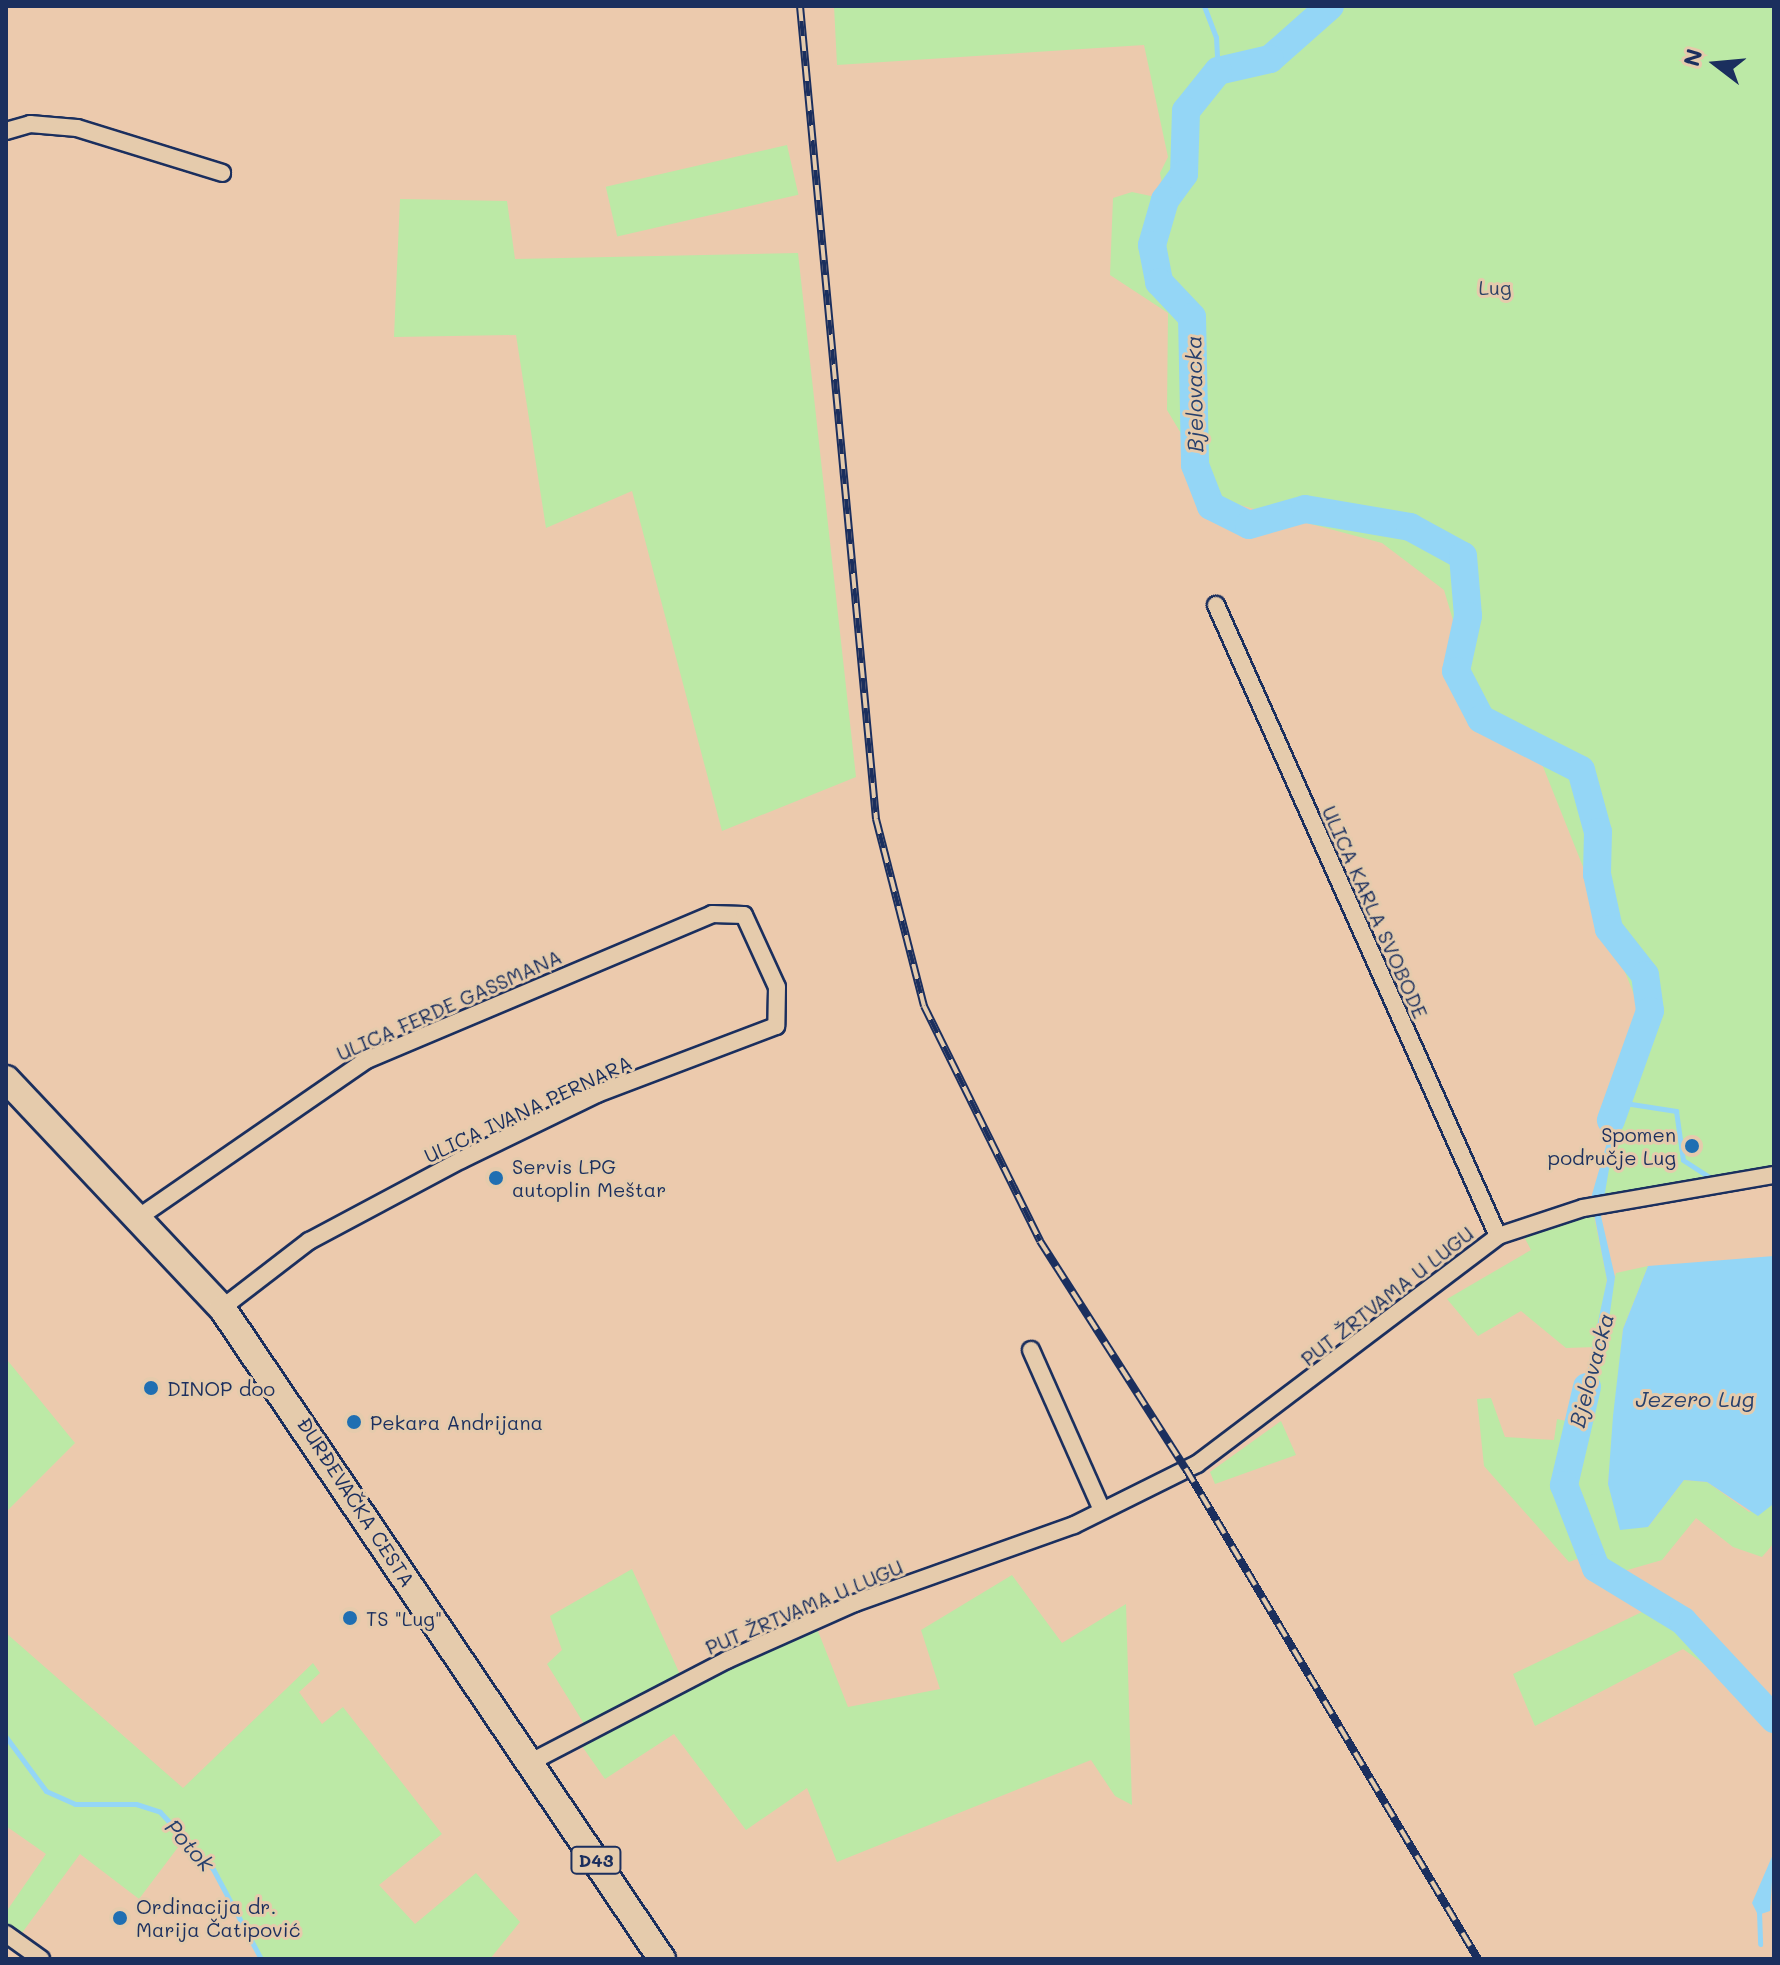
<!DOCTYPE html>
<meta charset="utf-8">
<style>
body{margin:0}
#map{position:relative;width:1780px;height:1965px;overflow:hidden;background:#eccaad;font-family:Mali,sans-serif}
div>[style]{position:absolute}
.green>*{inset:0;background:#bce9a6;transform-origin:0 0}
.water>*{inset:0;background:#94d6f6}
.stream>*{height:5px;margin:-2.5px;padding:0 2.5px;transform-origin:2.5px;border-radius:2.5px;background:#94d6f6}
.river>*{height:28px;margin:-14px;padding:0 14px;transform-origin:14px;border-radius:14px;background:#94d6f6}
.roads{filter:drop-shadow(2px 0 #1b2f5e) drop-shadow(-2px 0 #1b2f5e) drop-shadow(0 2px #1b2f5e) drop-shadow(0 -2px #1b2f5e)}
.street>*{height:16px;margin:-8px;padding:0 8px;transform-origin:8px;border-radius:8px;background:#e5cbac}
.primary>*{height:26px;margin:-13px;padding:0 13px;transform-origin:13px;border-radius:13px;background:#e5cbac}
.rail>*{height:8px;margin-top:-4px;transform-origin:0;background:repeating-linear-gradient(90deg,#e5cbac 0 15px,#1b2f5e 0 30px);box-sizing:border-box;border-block:2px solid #1b2f5e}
.dots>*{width:22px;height:22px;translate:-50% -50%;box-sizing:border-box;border:4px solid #e5cbac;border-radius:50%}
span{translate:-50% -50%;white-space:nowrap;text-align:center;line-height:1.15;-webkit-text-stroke:6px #e5cbac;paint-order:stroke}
.shield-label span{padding:2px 6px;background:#e5cbac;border:2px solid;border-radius:6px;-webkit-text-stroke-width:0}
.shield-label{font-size:18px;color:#1b2f5e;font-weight:700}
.park-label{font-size:20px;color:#2b4265}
.street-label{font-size:20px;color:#1b2f5e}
.poi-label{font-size:20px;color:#1b2f5e}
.right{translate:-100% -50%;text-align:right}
.left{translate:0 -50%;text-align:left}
.water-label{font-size:22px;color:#27406d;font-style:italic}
.frame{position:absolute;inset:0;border:8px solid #1b2f5e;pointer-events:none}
.north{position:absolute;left:1676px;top:24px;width:80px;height:80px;-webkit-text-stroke:6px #e5cbac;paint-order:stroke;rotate:286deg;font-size:22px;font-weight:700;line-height:32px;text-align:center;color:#1b2f5e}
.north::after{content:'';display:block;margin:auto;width:28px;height:36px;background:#1b2f5e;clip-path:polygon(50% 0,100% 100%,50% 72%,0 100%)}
</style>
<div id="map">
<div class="green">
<i style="clip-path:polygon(834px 6px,1774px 6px,1774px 1170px,1599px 1199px,1641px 1012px,1530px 734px,1481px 714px,1444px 590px,1382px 543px,1221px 500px,1167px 410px,1168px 313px,1110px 275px,1113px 198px,1132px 192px,1165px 199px,1160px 173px,1168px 157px,1144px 45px,837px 65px)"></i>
<i style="left:787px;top:145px;width:51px;height:186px;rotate:77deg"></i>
<i style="clip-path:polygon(400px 199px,507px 201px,515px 259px,798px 253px,856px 777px,722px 831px,632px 491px,546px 528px,516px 335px,394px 337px)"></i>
<i style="clip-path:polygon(1593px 1211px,1607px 1279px,1596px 1347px,1566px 1348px,1521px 1311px,1478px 1336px,1447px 1299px,1531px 1250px,1522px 1233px)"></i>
<i style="clip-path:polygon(1648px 1266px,1623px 1329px,1608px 1484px,1648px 1527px,1684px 1480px,1707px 1482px,1749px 1512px,1772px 1505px,1767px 1459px,1774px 1435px,1774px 1543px,1762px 1557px,1733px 1547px,1696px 1518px,1662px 1560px,1624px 1571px,1634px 1591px,1683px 1621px,1758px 1702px,1683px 1649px,1535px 1726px,1513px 1674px,1646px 1610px,1596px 1568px,1590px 1554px,1569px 1562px,1484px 1466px,1477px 1399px,1491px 1398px,1505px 1437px,1554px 1440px,1557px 1419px,1576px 1423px,1589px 1393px,1616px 1273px)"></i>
<i style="clip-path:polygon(8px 1361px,75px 1443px,6px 1512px,6px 1363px)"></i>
<i style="clip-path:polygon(1281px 1421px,1296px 1455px,1215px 1484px,1210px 1472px)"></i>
<i style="clip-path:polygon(632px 1569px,683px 1681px,814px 1621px,848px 1707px,940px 1689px,921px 1630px,1012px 1575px,1062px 1643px,1126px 1604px,1132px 1805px,1115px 1796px,1091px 1760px,837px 1862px,807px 1788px,746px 1830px,674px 1734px,605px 1779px,577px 1739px,586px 1727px,547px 1664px,562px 1650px,550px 1616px)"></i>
<i style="clip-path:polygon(6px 1633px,183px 1788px,313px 1663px,320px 1673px,299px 1692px,322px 1724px,343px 1707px,442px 1834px,379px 1885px,415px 1924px,476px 1873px,520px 1922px,490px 1959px,261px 1959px,213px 1869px,185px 1838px,139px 1899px,80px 1854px,16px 1941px,6px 1934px,6px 1912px,46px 1854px,6px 1826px)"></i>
</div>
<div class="water">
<i style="clip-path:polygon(1623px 1087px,1601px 1216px,1615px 1277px,1605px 1348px,1576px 1423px,1607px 1280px,1591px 1198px)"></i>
<i style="clip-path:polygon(1774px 1256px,1772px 1505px,1758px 1516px,1707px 1482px,1684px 1480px,1648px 1527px,1620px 1530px,1608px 1484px,1613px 1416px,1623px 1329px,1648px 1266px)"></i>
<i style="clip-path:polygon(1774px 1852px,1770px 1911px,1758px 1915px,1752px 1903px)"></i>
</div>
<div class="stream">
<i style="left:1204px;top:6px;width:33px;rotate:69deg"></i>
<i style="left:1216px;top:37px;width:34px;rotate:87deg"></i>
<i style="left:1618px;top:1102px;width:59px;rotate:8.8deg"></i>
<i style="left:1676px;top:1111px;width:49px;rotate:81.9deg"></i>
<i style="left:1683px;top:1160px;width:38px;rotate:33deg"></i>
<i style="left:6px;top:1737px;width:67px;rotate:53.5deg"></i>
<i style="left:46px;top:1791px;width:32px;rotate:24deg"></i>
<i style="left:75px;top:1804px;width:61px"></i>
<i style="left:136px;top:1804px;width:25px;rotate:18deg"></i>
<i style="left:160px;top:1812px;width:78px;rotate:47.1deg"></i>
<i style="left:213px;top:1869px;width:102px;rotate:61.9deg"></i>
<i style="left:1759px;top:1911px;width:33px;rotate:88deg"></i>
</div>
<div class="river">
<i style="left:1330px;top:6px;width:80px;rotate:138.5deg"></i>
<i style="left:1270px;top:59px;width:53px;rotate:167deg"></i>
<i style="left:1218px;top:71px;width:51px;rotate:128.7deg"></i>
<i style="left:1186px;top:111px;width:63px;rotate:91.8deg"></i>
<i style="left:1184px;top:174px;width:32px;rotate:126deg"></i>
<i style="left:1165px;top:200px;width:47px;rotate:106.1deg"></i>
<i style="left:1152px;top:245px;width:38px;rotate:79deg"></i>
<i style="left:1159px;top:282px;width:48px;rotate:46.7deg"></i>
<i style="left:1192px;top:317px;width:148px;rotate:88.8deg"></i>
<i style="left:1195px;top:465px;width:44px;rotate:68.7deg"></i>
<i style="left:1211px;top:506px;width:42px;rotate:26.6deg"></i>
<i style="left:1249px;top:525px;width:58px;rotate:-15.9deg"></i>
<i style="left:1305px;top:509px;width:107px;rotate:9.7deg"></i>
<i style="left:1410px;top:527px;width:60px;rotate:28.7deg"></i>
<i style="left:1463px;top:556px;width:60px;rotate:85.2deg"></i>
<i style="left:1468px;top:616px;width:56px;rotate:102.3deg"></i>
<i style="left:1456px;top:671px;width:54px;rotate:62.5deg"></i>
<i style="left:1481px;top:719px;width:112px;rotate:27deg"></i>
<i style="left:1581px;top:770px;width:64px;rotate:74.7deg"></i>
<i style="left:1598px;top:832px;width:42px;rotate:91.4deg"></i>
<i style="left:1597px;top:874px;width:56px;rotate:77.7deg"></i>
<i style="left:1609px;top:929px;width:58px;rotate:52deg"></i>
<i style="left:1645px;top:975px;width:36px;rotate:82deg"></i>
<i style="left:1650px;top:1011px;width:116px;rotate:109.7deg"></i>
<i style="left:1587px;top:1387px;width:101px;rotate:103.2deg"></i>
<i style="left:1564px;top:1485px;width:89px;rotate:68.9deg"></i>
<i style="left:1596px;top:1568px;width:102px;rotate:31.3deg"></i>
<i style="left:1683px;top:1621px;width:134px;rotate:47.1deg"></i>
</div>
<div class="roads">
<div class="street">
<i style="left:6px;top:131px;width:25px;rotate:-16deg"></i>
<i style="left:30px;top:124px;width:47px;rotate:4.9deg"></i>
<i style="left:77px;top:128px;width:152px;rotate:17.2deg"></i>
<i style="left:1216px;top:605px;width:691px;rotate:65.92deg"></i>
<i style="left:139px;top:1217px;width:277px;rotate:-34.6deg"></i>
<i style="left:367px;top:1060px;width:375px;rotate:-22.9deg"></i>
<i style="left:712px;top:914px;width:32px;rotate:2deg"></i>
<i style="left:744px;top:915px;width:79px;rotate:65.4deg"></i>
<i style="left:777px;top:987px;width:39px;rotate:91deg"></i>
<i style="left:776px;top:1026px;width:191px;rotate:159.2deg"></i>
<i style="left:597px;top:1094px;width:151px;rotate:154.1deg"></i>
<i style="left:461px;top:1160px;width:172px;rotate:151.9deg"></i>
<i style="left:309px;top:1241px;width:110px;rotate:142.4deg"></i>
<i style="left:1031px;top:1350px;width:175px;rotate:66.1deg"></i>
<i style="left:531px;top:1762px;width:221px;rotate:-27.5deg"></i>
<i style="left:727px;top:1660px;width:140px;rotate:-24deg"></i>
<i style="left:855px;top:1603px;width:232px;rotate:-19.6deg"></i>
<i style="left:1074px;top:1525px;width:137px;rotate:-26.4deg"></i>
<i style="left:1197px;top:1464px;width:378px;rotate:-37.1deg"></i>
<i style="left:1498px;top:1236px;width:89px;rotate:-18.2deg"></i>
<i style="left:1583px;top:1208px;width:194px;rotate:-9.8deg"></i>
<i style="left:6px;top:1934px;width:43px;rotate:35.5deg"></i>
</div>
<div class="primary">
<i style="left:6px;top:1079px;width:315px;rotate:46.7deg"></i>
<i style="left:222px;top:1308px;width:786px;rotate:55.95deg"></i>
</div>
</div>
<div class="rail">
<i style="left:800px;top:6px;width:817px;rotate:84.66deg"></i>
<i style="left:876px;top:819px;width:193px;rotate:75.6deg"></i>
<i style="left:924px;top:1006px;width:262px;rotate:63.7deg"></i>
<i style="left:1040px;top:1241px;width:271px;rotate:57.4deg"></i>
<i style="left:1186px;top:1469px;width:570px;rotate:59.21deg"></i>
</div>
<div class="dots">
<i style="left:1692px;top:1146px;background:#1f6fb2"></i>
<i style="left:496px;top:1178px;background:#1f6fb2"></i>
<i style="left:151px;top:1388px;background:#1f6fb2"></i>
<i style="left:354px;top:1422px;background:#1f6fb2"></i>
<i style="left:350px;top:1618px;background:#1f6fb2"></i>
<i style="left:120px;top:1918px;background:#1f6fb2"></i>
</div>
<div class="shield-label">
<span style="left:596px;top:1860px">D43</span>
</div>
<div class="park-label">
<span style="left:1495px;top:287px">Lug</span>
</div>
<div class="street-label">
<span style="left:1375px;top:912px;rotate:66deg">ULICA KARLA SVOBODE</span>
<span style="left:449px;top:1005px;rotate:-24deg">ULICA FERDE GASSMANA</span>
<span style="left:528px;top:1109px;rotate:-25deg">ULICA IVANA PERNARA</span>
<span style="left:1387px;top:1296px;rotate:-38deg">PUT ŽRTVAMA U LUGU</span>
<span style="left:356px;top:1502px;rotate:57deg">ĐURĐEVAČKA CESTA</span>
<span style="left:804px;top:1607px;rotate:-23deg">PUT ŽRTVAMA U LUGU</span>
</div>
<div class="poi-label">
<span class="right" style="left:1676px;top:1146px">Spomen<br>područje Lug</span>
<span class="left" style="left:512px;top:1178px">Servis LPG<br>autoplin Meštar</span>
<span class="left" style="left:167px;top:1388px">DINOP doo</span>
<span class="left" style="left:370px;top:1422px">Pekara Andrijana</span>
<span class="left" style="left:366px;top:1618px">TS "Lug"</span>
<span class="left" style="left:136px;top:1918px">Ordinacija dr.<br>Marija Čatipović</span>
</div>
<div class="water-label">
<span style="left:1194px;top:394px;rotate:-91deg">Bjelovacka</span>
<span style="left:1591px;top:1370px;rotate:-75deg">Bjelovacka</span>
<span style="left:1695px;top:1399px">Jezero Lug</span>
<span style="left:190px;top:1845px;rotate:48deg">Potok</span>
</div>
<div class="frame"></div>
<div class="north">N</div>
</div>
